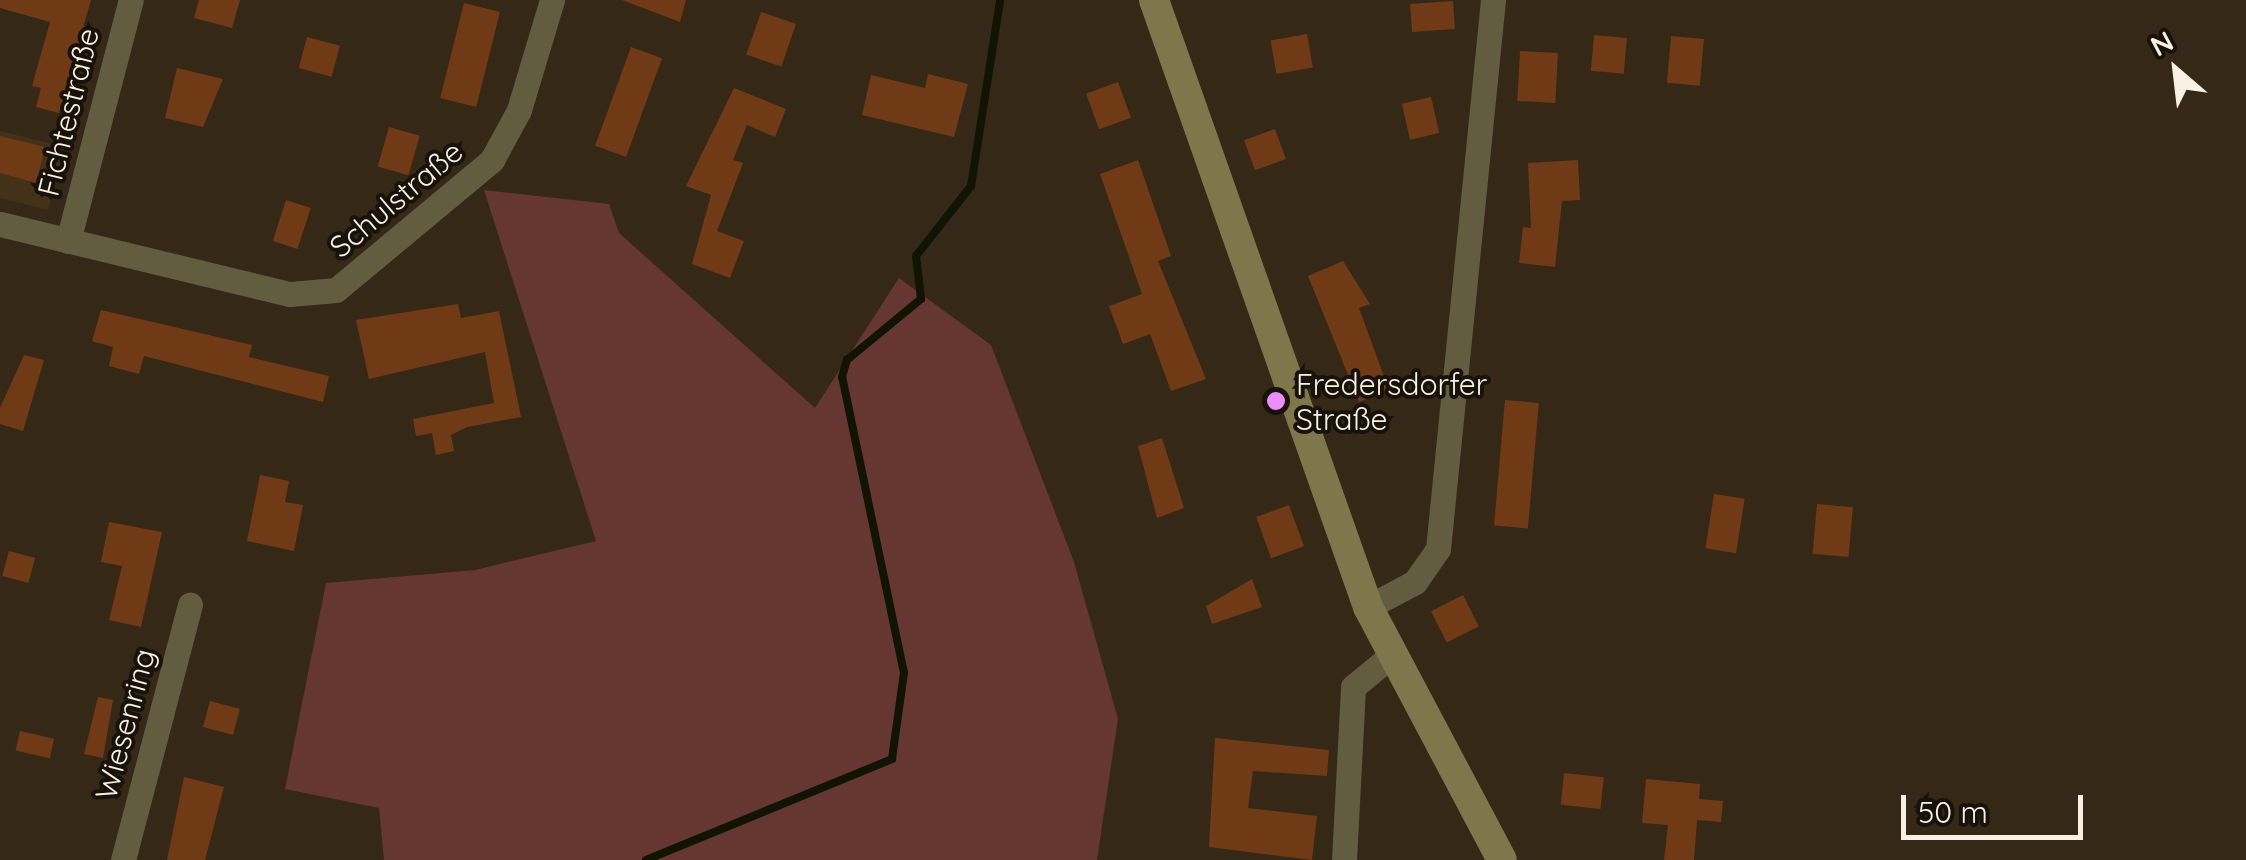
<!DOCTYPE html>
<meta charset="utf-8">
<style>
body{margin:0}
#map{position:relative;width:2246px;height:860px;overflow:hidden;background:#352817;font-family:Quicksand,sans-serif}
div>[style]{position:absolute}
.built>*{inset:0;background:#43311a}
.green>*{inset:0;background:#663630}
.stream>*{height:8px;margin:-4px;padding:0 4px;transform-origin:4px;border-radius:4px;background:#111403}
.building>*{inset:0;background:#703a16;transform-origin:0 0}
.street>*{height:25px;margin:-12.5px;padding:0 12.5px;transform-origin:12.5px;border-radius:12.5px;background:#625c41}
.secondary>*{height:30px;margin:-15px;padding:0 15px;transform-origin:15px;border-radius:15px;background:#80764c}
.dots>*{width:28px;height:28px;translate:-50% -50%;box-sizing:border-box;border:5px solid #18120b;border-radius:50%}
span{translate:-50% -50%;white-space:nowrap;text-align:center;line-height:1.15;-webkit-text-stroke:8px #18120b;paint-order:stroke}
.street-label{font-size:30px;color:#faf1e6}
.poi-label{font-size:30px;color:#faf1e6}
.left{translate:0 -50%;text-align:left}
.north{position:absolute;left:2126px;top:20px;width:100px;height:100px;-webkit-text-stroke:8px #18120b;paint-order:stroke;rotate:332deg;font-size:28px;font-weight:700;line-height:40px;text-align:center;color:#faf1e6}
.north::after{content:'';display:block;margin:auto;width:35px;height:45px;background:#faf1e6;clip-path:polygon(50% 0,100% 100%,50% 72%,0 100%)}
.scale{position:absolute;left:1901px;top:795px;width:182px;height:45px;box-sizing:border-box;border:5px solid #faf1e6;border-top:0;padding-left:12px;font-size:30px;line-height:35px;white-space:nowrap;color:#faf1e6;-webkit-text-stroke:8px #18120b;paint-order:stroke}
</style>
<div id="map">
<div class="built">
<i style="clip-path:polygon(0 131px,65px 147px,48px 210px,0 198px)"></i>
</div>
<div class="green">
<i style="clip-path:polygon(484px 190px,609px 204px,619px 233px,815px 408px,899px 278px,991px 345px,1074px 562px,1118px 719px,1097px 860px,384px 860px,379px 808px,285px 789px,326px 583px,475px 570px,596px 541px)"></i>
</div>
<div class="stream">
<i style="left:646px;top:860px;width:266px;rotate:-22.3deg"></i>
<i style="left:892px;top:759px;width:87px;rotate:-82.1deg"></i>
<i style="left:904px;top:673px;width:302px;rotate:-101.8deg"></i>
<i style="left:842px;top:377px;width:18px;rotate:-74deg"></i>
<i style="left:847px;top:360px;width:96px;rotate:-39.5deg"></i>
<i style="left:921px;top:299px;width:43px;rotate:-96.6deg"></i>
<i style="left:916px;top:256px;width:89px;rotate:-51.8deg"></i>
<i style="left:971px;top:186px;width:188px;rotate:-81.1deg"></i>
</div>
<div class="building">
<i style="clip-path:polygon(0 0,91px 0,59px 113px,36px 107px,41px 88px,32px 86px,50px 22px,0 8px)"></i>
<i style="clip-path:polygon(199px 0,240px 0,232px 28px,194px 18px)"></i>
<i style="clip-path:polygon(622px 0,686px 0,680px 22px)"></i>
<i style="left:1453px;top:1px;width:28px;height:43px;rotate:86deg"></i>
<i style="left:464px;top:3px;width:37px;height:98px;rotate:14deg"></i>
<i style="left:761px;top:12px;width:37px;height:45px;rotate:19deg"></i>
<i style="left:1307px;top:34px;width:34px;height:37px;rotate:80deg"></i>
<i style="left:1594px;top:35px;width:33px;height:36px;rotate:5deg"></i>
<i style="left:1671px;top:36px;width:33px;height:47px;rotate:5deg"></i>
<i style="left:307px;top:37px;width:34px;height:32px;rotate:15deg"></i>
<i style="left:631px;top:47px;width:33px;height:105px;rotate:20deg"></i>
<i style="left:1520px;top:51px;width:38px;height:50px;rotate:3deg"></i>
<i style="clip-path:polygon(177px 68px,223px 79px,203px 127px,165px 118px)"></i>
<i style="clip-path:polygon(928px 74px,968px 84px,954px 137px,862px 115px,871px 75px,925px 88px)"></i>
<i style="left:1118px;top:82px;width:38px;height:34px;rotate:70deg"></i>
<i style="clip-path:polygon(734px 88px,786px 109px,775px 137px,747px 125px,733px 160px,743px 163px,717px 231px,744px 241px,730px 278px,692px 264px,711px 195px,686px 186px)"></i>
<i style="left:1431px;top:97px;width:37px;height:30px;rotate:77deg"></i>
<i style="left:389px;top:127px;width:32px;height:41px;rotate:16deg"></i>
<i style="left:1275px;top:129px;width:32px;height:33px;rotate:70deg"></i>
<i style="clip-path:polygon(0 136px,45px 147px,36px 183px,0 173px)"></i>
<i style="clip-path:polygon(1138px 160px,1171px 256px,1158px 261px,1206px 379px,1171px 391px,1150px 334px,1123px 344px,1109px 306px,1142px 294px,1100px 174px)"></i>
<i style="clip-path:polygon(1578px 160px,1580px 200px,1562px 201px,1555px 267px,1519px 263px,1523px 227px,1531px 228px,1528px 163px)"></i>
<i style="left:286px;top:200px;width:26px;height:43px;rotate:18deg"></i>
<i style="clip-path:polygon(1343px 261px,1370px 304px,1359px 308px,1389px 390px,1359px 402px,1308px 276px)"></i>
<i style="clip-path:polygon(458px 304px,461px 318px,499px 311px,521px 417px,467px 427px,451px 435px,454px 451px,436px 455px,432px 433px,416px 436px,413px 419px,494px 403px,485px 352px,369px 379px,356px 320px)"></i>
<i style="clip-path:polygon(101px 310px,252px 345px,249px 357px,329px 376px,323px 402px,144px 356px,139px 374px,109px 366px,113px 347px,92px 341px)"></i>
<i style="clip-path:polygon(24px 355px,44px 360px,23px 431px,0 424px,0 408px)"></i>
<i style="left:1505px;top:400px;width:34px;height:126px;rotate:5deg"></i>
<i style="clip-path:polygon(1162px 438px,1184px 508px,1157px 518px,1138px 446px)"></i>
<i style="clip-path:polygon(260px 475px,289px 481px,285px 502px,303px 505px,294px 551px,247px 541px)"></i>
<i style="left:1714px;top:494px;width:31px;height:55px;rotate:9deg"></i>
<i style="left:1817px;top:504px;width:36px;height:50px;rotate:5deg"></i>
<i style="left:1289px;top:505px;width:44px;height:35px;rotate:70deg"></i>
<i style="clip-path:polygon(109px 522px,162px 532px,141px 627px,109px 620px,122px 566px,101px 562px)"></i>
<i style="left:9px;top:551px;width:27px;height:26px;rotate:15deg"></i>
<i style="clip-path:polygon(1252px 579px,1262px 607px,1212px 624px,1206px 606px)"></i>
<i style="left:1463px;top:595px;width:35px;height:36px;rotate:63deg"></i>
<i style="clip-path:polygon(98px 697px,113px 700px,103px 758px,84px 754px)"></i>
<i style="left:210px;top:701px;width:31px;height:27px;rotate:15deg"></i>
<i style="left:20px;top:731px;width:35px;height:20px;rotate:13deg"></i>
<i style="clip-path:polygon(1215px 738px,1329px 750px,1327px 776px,1253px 771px,1248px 808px,1317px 816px,1312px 860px,1209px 847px)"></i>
<i style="left:1564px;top:773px;width:40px;height:32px;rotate:6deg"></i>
<i style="clip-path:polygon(184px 777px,224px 787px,205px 860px,167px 860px)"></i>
<i style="clip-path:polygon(1646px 779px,1700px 784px,1699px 799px,1723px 801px,1721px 822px,1697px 820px,1694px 860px,1664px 860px,1668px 825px,1642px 823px)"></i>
</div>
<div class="street">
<i style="left:0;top:224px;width:298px;rotate:13.6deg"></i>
<i style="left:290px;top:294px;width:46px;rotate:-5deg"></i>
<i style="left:336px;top:290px;width:203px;rotate:-39.8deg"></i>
<i style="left:492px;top:160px;width:57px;rotate:-61.6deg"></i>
<i style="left:519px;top:110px;width:115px;rotate:-73.3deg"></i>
<i style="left:68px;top:241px;width:249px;rotate:-75.4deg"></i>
<i style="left:1368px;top:607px;width:53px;rotate:-28deg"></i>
<i style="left:1415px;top:582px;width:40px;rotate:-55.1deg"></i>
<i style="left:1438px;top:549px;width:552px;rotate:-84.28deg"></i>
<i style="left:123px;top:860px;width:264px;rotate:-75.3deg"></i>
<i style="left:1344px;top:860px;width:173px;rotate:-87deg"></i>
<i style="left:1353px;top:687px;width:52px;rotate:-39.5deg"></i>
</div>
<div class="secondary">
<i style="left:1154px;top:0;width:644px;rotate:70.58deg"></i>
<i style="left:1368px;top:607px;width:286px;rotate:62.1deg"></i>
</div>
<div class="dots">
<i style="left:1276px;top:401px;background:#ea8dfd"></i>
</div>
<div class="street-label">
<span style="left:68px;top:112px;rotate:-76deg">Fichtestraße</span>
<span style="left:396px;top:199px;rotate:-40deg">Schulstraße</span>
<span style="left:125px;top:724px;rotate:-75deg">Wiesenring</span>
</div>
<div class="poi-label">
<span class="left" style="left:1296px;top:401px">Fredersdorfer<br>Straße</span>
</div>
<div class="north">N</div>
<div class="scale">50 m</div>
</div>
